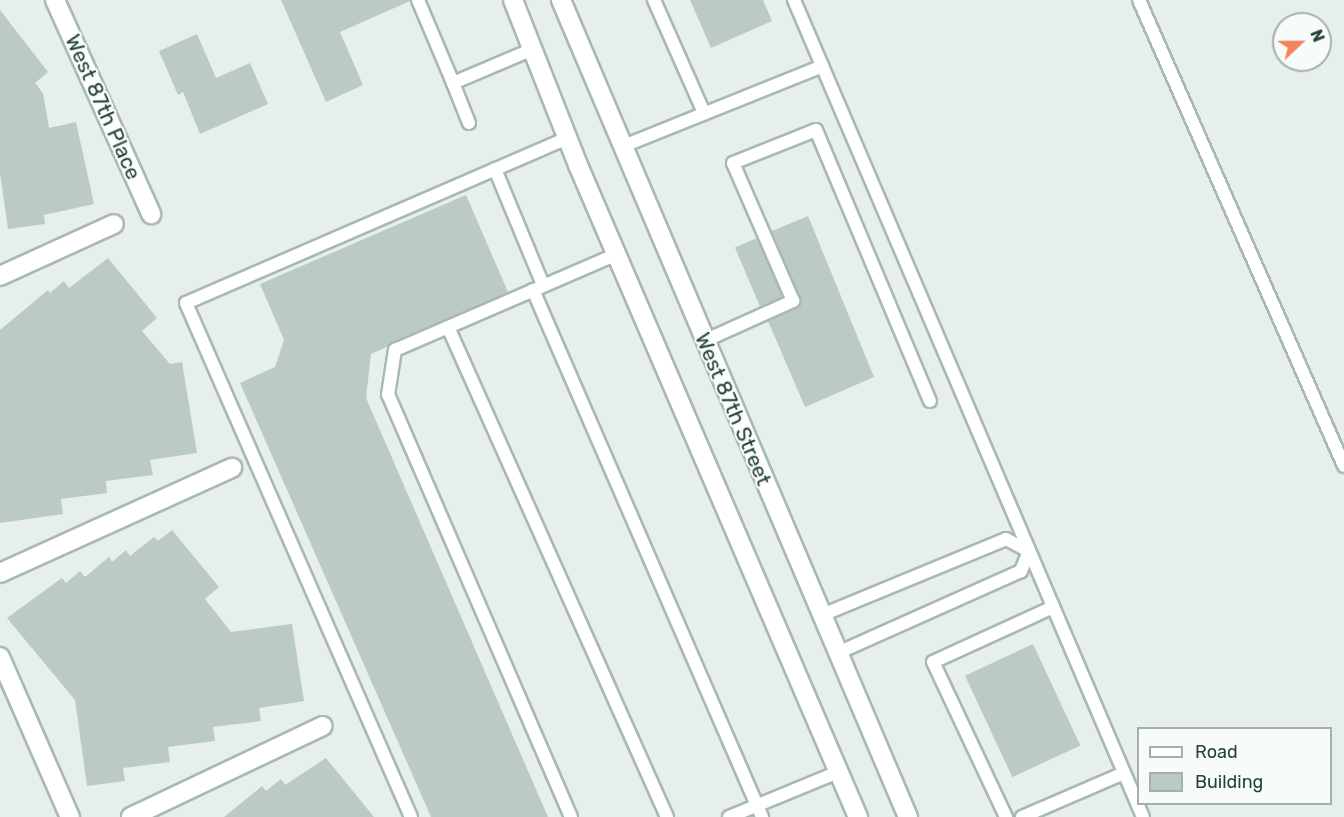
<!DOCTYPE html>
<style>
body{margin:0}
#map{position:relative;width:1344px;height:817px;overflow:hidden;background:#e6efeb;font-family:Rubik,sans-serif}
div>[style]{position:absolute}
.building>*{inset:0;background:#bbcac4;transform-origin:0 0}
.roads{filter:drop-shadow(2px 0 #a8b8b2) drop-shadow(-2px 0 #a8b8b2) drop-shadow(0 2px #a8b8b2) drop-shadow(0 -2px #a8b8b2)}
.lane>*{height:12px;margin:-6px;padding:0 6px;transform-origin:6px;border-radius:6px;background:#fff}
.street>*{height:18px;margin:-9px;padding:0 9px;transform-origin:9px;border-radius:9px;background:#fff}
.secondary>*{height:18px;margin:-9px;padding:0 9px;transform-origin:9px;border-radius:9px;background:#fff}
span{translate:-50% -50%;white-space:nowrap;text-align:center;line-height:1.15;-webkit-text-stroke:4.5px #f7fbf9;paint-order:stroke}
.street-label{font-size:21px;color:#24423a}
.legend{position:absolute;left:1137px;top:727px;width:195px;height:78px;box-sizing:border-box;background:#f7fbf9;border:2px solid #a3b1ad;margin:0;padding:8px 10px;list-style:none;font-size:18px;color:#24423a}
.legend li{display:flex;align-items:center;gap:12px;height:30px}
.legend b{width:30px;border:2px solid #a3b1ad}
.north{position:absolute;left:1272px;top:12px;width:60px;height:60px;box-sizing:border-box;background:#f7fbf9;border:2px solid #a3b1ad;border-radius:50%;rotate:68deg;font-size:16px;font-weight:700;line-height:24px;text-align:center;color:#24423a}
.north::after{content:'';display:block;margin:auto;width:21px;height:27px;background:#f4845f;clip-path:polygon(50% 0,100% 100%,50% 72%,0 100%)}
</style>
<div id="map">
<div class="building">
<i style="clip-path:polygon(281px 0,410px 0,410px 1px,340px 32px,363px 85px,326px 102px)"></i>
<i style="clip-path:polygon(690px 0,763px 0,772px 21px,711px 48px)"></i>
<i style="clip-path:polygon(0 10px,48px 72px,35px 83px,43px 93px,49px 128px,76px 122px,94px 204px,44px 215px,45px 224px,8px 229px,0 173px)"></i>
<i style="clip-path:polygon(197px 34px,216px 78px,250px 63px,268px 104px,200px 134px,183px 92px,178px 95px,159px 51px)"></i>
<i style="clip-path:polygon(466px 195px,508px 292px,371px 354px,366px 398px,548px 817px,431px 817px,240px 383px,275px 367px,284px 340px,260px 284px)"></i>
<i style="clip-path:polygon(808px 216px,874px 377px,805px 407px,768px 321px,796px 309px,801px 301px,772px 231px)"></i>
<i style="left:757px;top:238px;width:64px;height:24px;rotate:67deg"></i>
<i style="clip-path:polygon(108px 258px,157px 318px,142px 331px,170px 364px,182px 362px,197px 453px,150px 460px,153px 475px,106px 481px,107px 493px,61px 499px,63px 514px,0 523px,0 330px,48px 290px,50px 293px,64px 281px,69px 288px)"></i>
<i style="clip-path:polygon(172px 530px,219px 587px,205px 599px,231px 632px,292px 624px,304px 701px,259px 708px,261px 721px,213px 727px,215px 741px,168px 747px,170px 762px,123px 768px,125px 781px,87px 786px,75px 700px,7px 618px,62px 578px,66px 583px,80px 571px,85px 577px,109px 557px,112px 562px,126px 550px,130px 556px,154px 537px,158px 541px)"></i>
<i style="left:1033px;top:644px;width:112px;height:75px;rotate:65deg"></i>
<i style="clip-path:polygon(326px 758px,374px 817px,224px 817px,262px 786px,266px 791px,281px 779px,285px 785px)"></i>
</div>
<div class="roads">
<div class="lane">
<i style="left:418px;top:0;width:90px;rotate:67.1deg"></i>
<i style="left:654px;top:0;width:124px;rotate:66.1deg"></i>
<i style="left:794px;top:0;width:888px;rotate:66.87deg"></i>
<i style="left:1139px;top:0;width:509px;rotate:66.25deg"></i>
<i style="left:469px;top:123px;width:43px;rotate:-111.8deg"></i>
<i style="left:453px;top:83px;width:87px;rotate:-23deg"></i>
<i style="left:621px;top:147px;width:217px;rotate:-21.9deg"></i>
<i style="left:495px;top:169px;width:126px;rotate:67.5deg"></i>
<i style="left:533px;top:290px;width:575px;rotate:66.51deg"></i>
<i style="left:448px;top:327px;width:537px;rotate:65.92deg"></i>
<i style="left:704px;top:341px;width:98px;rotate:-24.2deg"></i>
<i style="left:793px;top:301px;width:150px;rotate:-113.5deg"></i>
<i style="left:733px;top:163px;width:89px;rotate:-21.7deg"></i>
<i style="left:816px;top:130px;width:294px;rotate:67.2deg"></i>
<i style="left:822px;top:615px;width:199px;rotate:-22.4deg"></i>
<i style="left:1006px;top:539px;width:26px;rotate:28deg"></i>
<i style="left:1029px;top:551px;width:22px;rotate:112deg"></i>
<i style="left:1021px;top:571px;width:201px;rotate:155.9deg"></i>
<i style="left:411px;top:817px;width:561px;rotate:-113.64deg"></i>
<i style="left:186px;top:303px;width:415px;rotate:-23.4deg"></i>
<i style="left:571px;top:817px;width:460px;rotate:-113.4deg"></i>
<i style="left:388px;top:395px;width:46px;rotate:-81.2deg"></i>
<i style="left:395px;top:350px;width:242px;rotate:-23.4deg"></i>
<i style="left:729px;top:817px;width:118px;rotate:-22.4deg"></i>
<i style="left:1006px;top:817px;width:171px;rotate:-115.2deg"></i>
<i style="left:933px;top:662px;width:132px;rotate:-24.6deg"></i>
<i style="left:1022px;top:817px;width:111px;rotate:-23.3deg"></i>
</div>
<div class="street">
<i style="left:55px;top:0;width:235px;rotate:65.8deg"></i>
<i style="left:0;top:276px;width:125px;rotate:-24.5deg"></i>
<i style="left:0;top:573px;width:255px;rotate:-24.4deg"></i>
<i style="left:0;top:657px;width:175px;rotate:66.4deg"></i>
<i style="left:131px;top:817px;width:212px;rotate:-25.4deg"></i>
</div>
<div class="secondary">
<i style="left:513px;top:0;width:177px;rotate:68.5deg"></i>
<i style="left:578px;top:165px;width:710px;rotate:66.76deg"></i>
<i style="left:561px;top:0;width:888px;rotate:66.99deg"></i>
</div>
</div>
<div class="street-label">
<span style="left:103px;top:107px;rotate:66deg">West 87th Place</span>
<span style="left:733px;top:409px;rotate:67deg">West 87th Street</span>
</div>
<ul class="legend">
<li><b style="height:8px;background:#fff"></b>Road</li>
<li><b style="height:16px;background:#bbcac4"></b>Building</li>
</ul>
<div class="north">N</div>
</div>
